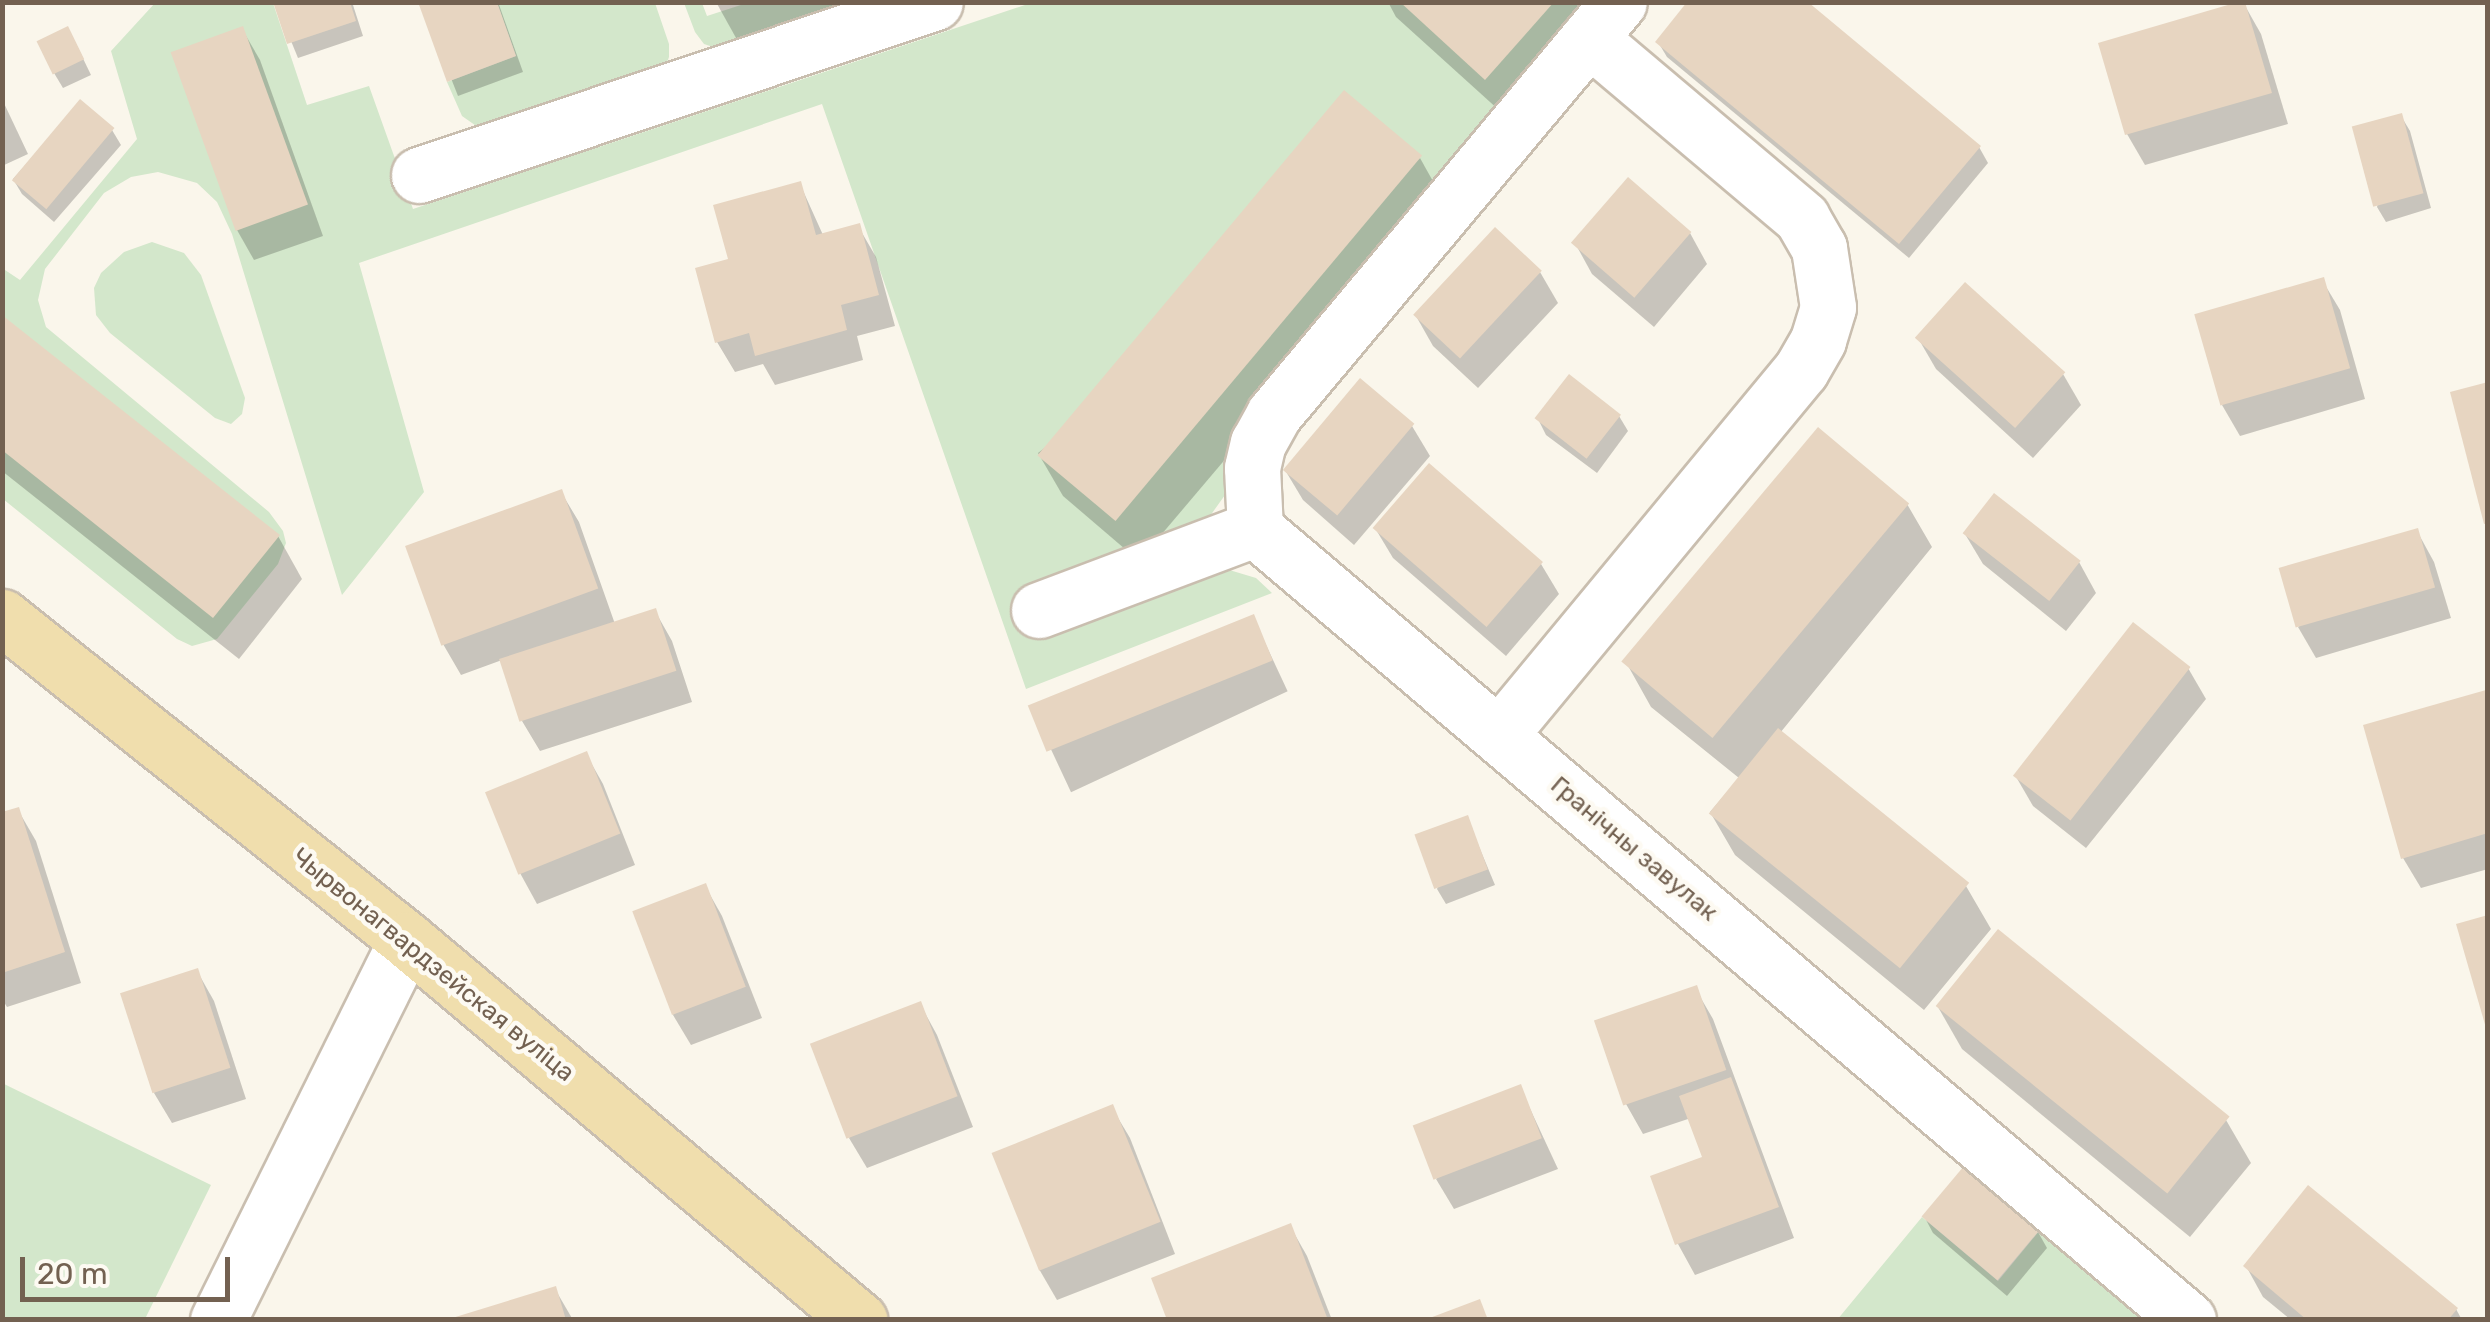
<!DOCTYPE html>
<meta charset="utf-8">
<style>
body{margin:0}
#map{position:relative;width:2490px;height:1322px;overflow:hidden;background:#faf6eb;font-family:Rubik,sans-serif}
div>[style]{position:absolute}
.green>*{inset:0;background:#d3e7cb}
.shadow>*{inset:0;background:#0003;transform-origin:0 0}
.building>*{inset:0;background:#e7d5c1;transform-origin:0 0}
.roads{filter:drop-shadow(2px 0 #c9beaf) drop-shadow(-2px 0 #c9beaf) drop-shadow(0 2px #c9beaf) drop-shadow(0 -2px #c9beaf)}
.minor>*{height:55px;margin:-27.5px;padding:0 27.5px;transform-origin:27.5px;border-radius:27.5px;background:#fff}
.major>*{height:55px;margin:-27.5px;padding:0 27.5px;transform-origin:27.5px;border-radius:27.5px;background:#f0dead}
span{translate:-50% -50%;white-space:nowrap;text-align:center;line-height:1.15;-webkit-text-stroke:9px #fdfaf2;paint-order:stroke}
.street-label{font-size:25px;color:#736151}
.frame{position:absolute;inset:0;border:5px solid #736151;pointer-events:none}
.scale{position:absolute;left:20px;top:1257px;width:210px;height:45px;box-sizing:border-box;border:5px solid #736151;border-top:0;padding-left:12px;font-size:30px;line-height:35px;white-space:nowrap;color:#736151;-webkit-text-stroke:8px #fdfaf2;paint-order:stroke}
</style>
<div id="map">
<div class="green">
<i style="clip-path:polygon(155px 3px,273px 3px,307px 105px,369px 86px,413px 209px,1031px 3px,1592px 3px,1237px 446px,1225px 495px,1205px 523px,1226px 569px,1256px 578px,1272px 593px,1026px 689px,822px 104px,359px 263px,424px 492px,342px 595px,232px 234px,217px 202px,197px 183px,158px 172px,131px 177px,104px 193px,45px 269px,38px 300px,46px 327px,269px 512px,283px 531px,286px 543px,278px 564px,217px 639px,192px 646px,177px 639px,3px 499px,2px 268px,20px 280px,137px 139px,111px 51px)"></i>
<i style="clip-path:polygon(497px 3px,655px 3px,669px 44px,669px 57px,665px 68px,482px 130px,462px 116px,447px 82px,516px 56px)"></i>
<i style="clip-path:polygon(684px 3px,702px 3px,707px 16px,747px 3px,846px 3px,713px 47px,704px 44px,695px 32px)"></i>
<i style="clip-path:polygon(152px 242px,184px 253px,201px 275px,245px 398px,242px 414px,231px 424px,215px 418px,110px 333px,96px 315px,94px 288px,101px 273px,124px 252px)"></i>
<i style="clip-path:polygon(2px 1083px,211px 1185px,145px 1319px,3px 1319px)"></i>
<i style="clip-path:polygon(1922px 1217px,1998px 1281px,2040px 1230px,2144px 1319px,1837px 1320px)"></i>
</div>
<div class="shadow">
<i style="clip-path:polygon(275px 2px,352px 2px,363px 36px,298px 58px)"></i>
<i style="clip-path:polygon(421px 2px,498px 2px,523px 72px,458px 96px)"></i>
<i style="clip-path:polygon(716px 2px,928px 2px,750px 63px)"></i>
<i style="clip-path:polygon(1388px 2px,1617px 2px,1511px 121px,1396px 17px)"></i>
<i style="clip-path:polygon(2244px 4px,2261px 34px,2288px 124px,2145px 165px,2127px 134px)"></i>
<i style="clip-path:polygon(242px 29px,260px 60px,323px 236px,254px 260px,237px 230px)"></i>
<i style="clip-path:polygon(1658px 42px,1979px 147px,1988px 163px,1909px 258px,1667px 57px)"></i>
<i style="clip-path:polygon(76px 44px,91px 75px,63px 88px,54px 73px)"></i>
<i style="clip-path:polygon(2px 99px,28px 154px,2px 166px)"></i>
<i style="clip-path:polygon(81px 102px,112px 130px,121px 145px,54px 222px,22px 194px,13px 179px)"></i>
<i style="clip-path:polygon(2401px 116px,2410px 131px,2431px 208px,2386px 222px,2377px 207px)"></i>
<i style="clip-path:polygon(1420px 158px,1444px 201px,1139px 561px,1063px 496px,1038px 453px)"></i>
<i style="clip-path:polygon(800px 184px,823px 235px,858px 226px,876px 257px,895px 326px,857px 336px,863px 360px,775px 385px,763px 364px,735px 372px,717px 342px,731px 261px)"></i>
<i style="clip-path:polygon(1690px 233px,1707px 264px,1654px 327px,1592px 274px,1575px 243px)"></i>
<i style="clip-path:polygon(1540px 272px,1558px 303px,1478px 388px,1433px 346px,1416px 316px)"></i>
<i style="clip-path:polygon(2322px 280px,2340px 310px,2365px 399px,2240px 436px,2222px 405px)"></i>
<i style="clip-path:polygon(1965px 285px,2063px 374px,2081px 405px,2033px 458px,1936px 369px,1918px 338px)"></i>
<i style="clip-path:polygon(2px 318px,278px 536px,302px 579px,239px 659px,2px 471px)"></i>
<i style="clip-path:polygon(1619px 416px,1628px 431px,1597px 473px,1546px 435px,1538px 419px)"></i>
<i style="clip-path:polygon(1412px 426px,1430px 456px,1354px 545px,1303px 500px,1285px 470px)"></i>
<i style="clip-path:polygon(561px 492px,579px 522px,615px 624px,655px 611px,672px 641px,692px 702px,540px 751px,522px 721px,502px 660px,461px 675px,443px 644px,408px 548px)"></i>
<i style="clip-path:polygon(1907px 504px,1932px 547px,1780px 733px,1966px 886px,1991px 929px,1924px 1010px,1735px 855px,1710px 812px,1739px 778px,1651px 707px,1627px 664px)"></i>
<i style="clip-path:polygon(1375px 528px,1541px 564px,1559px 594px,1506px 656px,1393px 558px)"></i>
<i style="clip-path:polygon(2417px 531px,2434px 562px,2451px 618px,2316px 658px,2298px 627px)"></i>
<i style="clip-path:polygon(1965px 534px,2079px 562px,2096px 593px,2066px 631px,1983px 564px)"></i>
<i style="left:1253px;top:617px;width:82px;height:239px;rotate:65deg"></i>
<i style="clip-path:polygon(2188px 668px,2206px 699px,2086px 848px,2033px 806px,2015px 775px)"></i>
<i style="clip-path:polygon(2485px 693px,2488px 869px,2421px 888px,2403px 858px)"></i>
<i style="clip-path:polygon(586px 754px,603px 784px,635px 865px,537px 904px,520px 873px)"></i>
<i style="clip-path:polygon(18px 810px,36px 841px,81px 983px,7px 1007px,2px 999px,2px 815px)"></i>
<i style="clip-path:polygon(1467px 818px,1495px 885px,1446px 904px,1437px 889px)"></i>
<i style="clip-path:polygon(705px 886px,722px 916px,762px 1018px,691px 1045px,673px 1015px)"></i>
<i style="clip-path:polygon(197px 971px,214px 1001px,246px 1099px,172px 1123px,154px 1093px)"></i>
<i style="clip-path:polygon(1695px 988px,1713px 1019px,1794px 1238px,1695px 1275px,1678px 1244px,1654px 1178px,1705px 1158px,1691px 1118px,1643px 1134px,1626px 1104px)"></i>
<i style="clip-path:polygon(920px 1004px,937px 1035px,973px 1127px,867px 1168px,849px 1138px)"></i>
<i style="clip-path:polygon(1938px 1007px,2226px 1120px,2251px 1163px,2190px 1237px,1962px 1049px)"></i>
<i style="clip-path:polygon(1520px 1087px,1558px 1169px,1454px 1209px,1436px 1179px)"></i>
<i style="clip-path:polygon(1112px 1108px,1130px 1138px,1175px 1254px,1057px 1300px,1039px 1269px)"></i>
<i style="clip-path:polygon(1964px 1170px,2038px 1232px,2047px 1248px,2007px 1296px,1933px 1233px,1925px 1218px)"></i>
<i style="clip-path:polygon(1290px 1226px,1307px 1256px,1332px 1320px,1170px 1320px)"></i>
<i style="clip-path:polygon(2246px 1266px,2456px 1309px,2462px 1320px,2291px 1320px,2263px 1297px)"></i>
<i style="clip-path:polygon(555px 1289px,573px 1320px,455px 1320px)"></i>
</div>
<div class="building">
<i style="clip-path:polygon(273px 2px,350px 2px,356px 21px,287px 44px)"></i>
<i style="clip-path:polygon(418px 2px,497px 2px,516px 56px,447px 82px)"></i>
<i style="clip-path:polygon(1400px 2px,1554px 2px,1485px 80px)"></i>
<i style="clip-path:polygon(1687px 2px,1808px 2px,1981px 146px,1899px 244px,1655px 42px)"></i>
<i style="clip-path:polygon(2238px 2px,2245px 2px,2272px 93px,2125px 135px,2098px 43px)"></i>
<i style="left:68px;top:26px;width:37px;height:35px;rotate:64deg"></i>
<i style="left:243px;top:26px;width:190px;height:77px;rotate:70deg"></i>
<i style="left:1344px;top:90px;width:102px;height:477px;rotate:40deg"></i>
<i style="left:80px;top:99px;width:45px;height:106px;rotate:40deg"></i>
<i style="left:2402px;top:113px;width:83px;height:52px;rotate:75deg"></i>
<i style="left:1628px;top:177px;width:84px;height:87px;rotate:41deg"></i>
<i style="clip-path:polygon(801px 181px,816px 235px,860px 223px,879px 295px,841px 305px,847px 330px,755px 356px,749px 333px,715px 343px,695px 268px,728px 259px,713px 205px)"></i>
<i style="left:1495px;top:227px;width:64px;height:120px;rotate:43deg"></i>
<i style="left:2324px;top:277px;width:95px;height:135px;rotate:74deg"></i>
<i style="left:1965px;top:282px;width:135px;height:75px;rotate:42deg"></i>
<i style="clip-path:polygon(2px 315px,280px 535px,213px 618px,2px 450px)"></i>
<i style="left:1569px;top:374px;width:66px;height:56px;rotate:38deg"></i>
<i style="left:1360px;top:378px;width:71px;height:120px;rotate:40deg"></i>
<i style="clip-path:polygon(2488px 382px,2488px 523px,2484px 524px,2450px 392px)"></i>
<i style="left:1818px;top:427px;width:119px;height:306px;rotate:40deg"></i>
<i style="left:1429px;top:463px;width:151px;height:86px;rotate:41deg"></i>
<i style="left:562px;top:489px;width:106px;height:167px;rotate:70deg"></i>
<i style="left:1994px;top:493px;width:110px;height:51px;rotate:38deg"></i>
<i style="left:2418px;top:528px;width:62px;height:145px;rotate:74deg"></i>
<i style="left:656px;top:608px;width:66px;height:165px;rotate:72deg"></i>
<i style="left:1254px;top:614px;width:50px;height:244px;rotate:68deg"></i>
<i style="left:2133px;top:622px;width:73px;height:195px;rotate:38deg"></i>
<i style="clip-path:polygon(2486px 690px,2488px 833px,2401px 859px,2363px 725px)"></i>
<i style="left:1778px;top:728px;width:246px;height:110px;rotate:39deg"></i>
<i style="left:587px;top:751px;width:89px;height:110px;rotate:68deg"></i>
<i style="clip-path:polygon(19px 807px,65px 952px,2px 973px,2px 812px)"></i>
<i style="left:1468px;top:815px;width:58px;height:57px;rotate:70deg"></i>
<i style="left:706px;top:883px;width:111px;height:79px;rotate:69deg"></i>
<i style="clip-path:polygon(2488px 915px,2488px 1028px,2486px 1028px,2456px 924px)"></i>
<i style="left:1998px;top:929px;width:298px;height:99px;rotate:39deg"></i>
<i style="left:198px;top:968px;width:105px;height:82px;rotate:72deg"></i>
<i style="left:1697px;top:985px;width:90px;height:109px;rotate:71deg"></i>
<i style="left:921px;top:1001px;width:102px;height:119px;rotate:69deg"></i>
<i style="clip-path:polygon(1731px 1077px,1779px 1207px,1675px 1245px,1650px 1176px,1702px 1157px,1679px 1096px)"></i>
<i style="left:1521px;top:1084px;width:58px;height:116px;rotate:69deg"></i>
<i style="left:1113px;top:1104px;width:127px;height:131px;rotate:68deg"></i>
<i style="left:1964px;top:1166px;width:99px;height:66px;rotate:40deg"></i>
<i style="clip-path:polygon(2308px 1185px,2458px 1308px,2448px 1320px,2307px 1320px,2243px 1266px)"></i>
<i style="clip-path:polygon(1291px 1223px,1328px 1320px,1167px 1320px,1151px 1278px)"></i>
<i style="clip-path:polygon(556px 1286px,566px 1320px,449px 1320px,449px 1319px)"></i>
<i style="clip-path:polygon(1480px 1299px,1488px 1320px,1427px 1320px,1427px 1319px)"></i>
</div>
<div class="roads">
<div class="minor">
<i style="left:419px;top:175px;width:544px;rotate:-18.53deg"></i>
<i style="left:1255px;top:529px;width:1223px;rotate:40.29deg"></i>
<i style="left:1255px;top:529px;width:61px;rotate:-92.8deg"></i>
<i style="left:1252px;top:468px;width:26px;rotate:-77deg"></i>
<i style="left:1258px;top:443px;width:33px;rotate:-61deg"></i>
<i style="left:1274px;top:414px;width:537px;rotate:-50.06deg"></i>
<i style="left:1039px;top:610px;width:231px;rotate:-20.6deg"></i>
<i style="left:1499px;top:735px;width:474px;rotate:-50.4deg"></i>
<i style="left:1801px;top:370px;width:34px;rotate:-60deg"></i>
<i style="left:1818px;top:340px;width:34px;rotate:-73deg"></i>
<i style="left:1828px;top:307px;width:60px;rotate:-98.7deg"></i>
<i style="left:1819px;top:248px;width:34px;rotate:-120deg"></i>
<i style="left:1802px;top:218px;width:279px;rotate:-139.8deg"></i>
<i style="left:218px;top:1320px;width:424px;rotate:-63.6deg"></i>
</div>
<div class="major">
<i style="left:2px;top:617px;width:518px;rotate:38.57deg"></i>
<i style="left:407px;top:940px;width:591px;rotate:40.05deg"></i>
</div>
</div>
<div class="street-label">
<span style="left:1634px;top:849px;rotate:40deg">Гранічны завулак</span>
<span style="left:433px;top:965px;rotate:39deg">Чырвонагвардзейская вуліца</span>
</div>
<div class="frame"></div>
<div class="scale">20 m</div>
</div>
